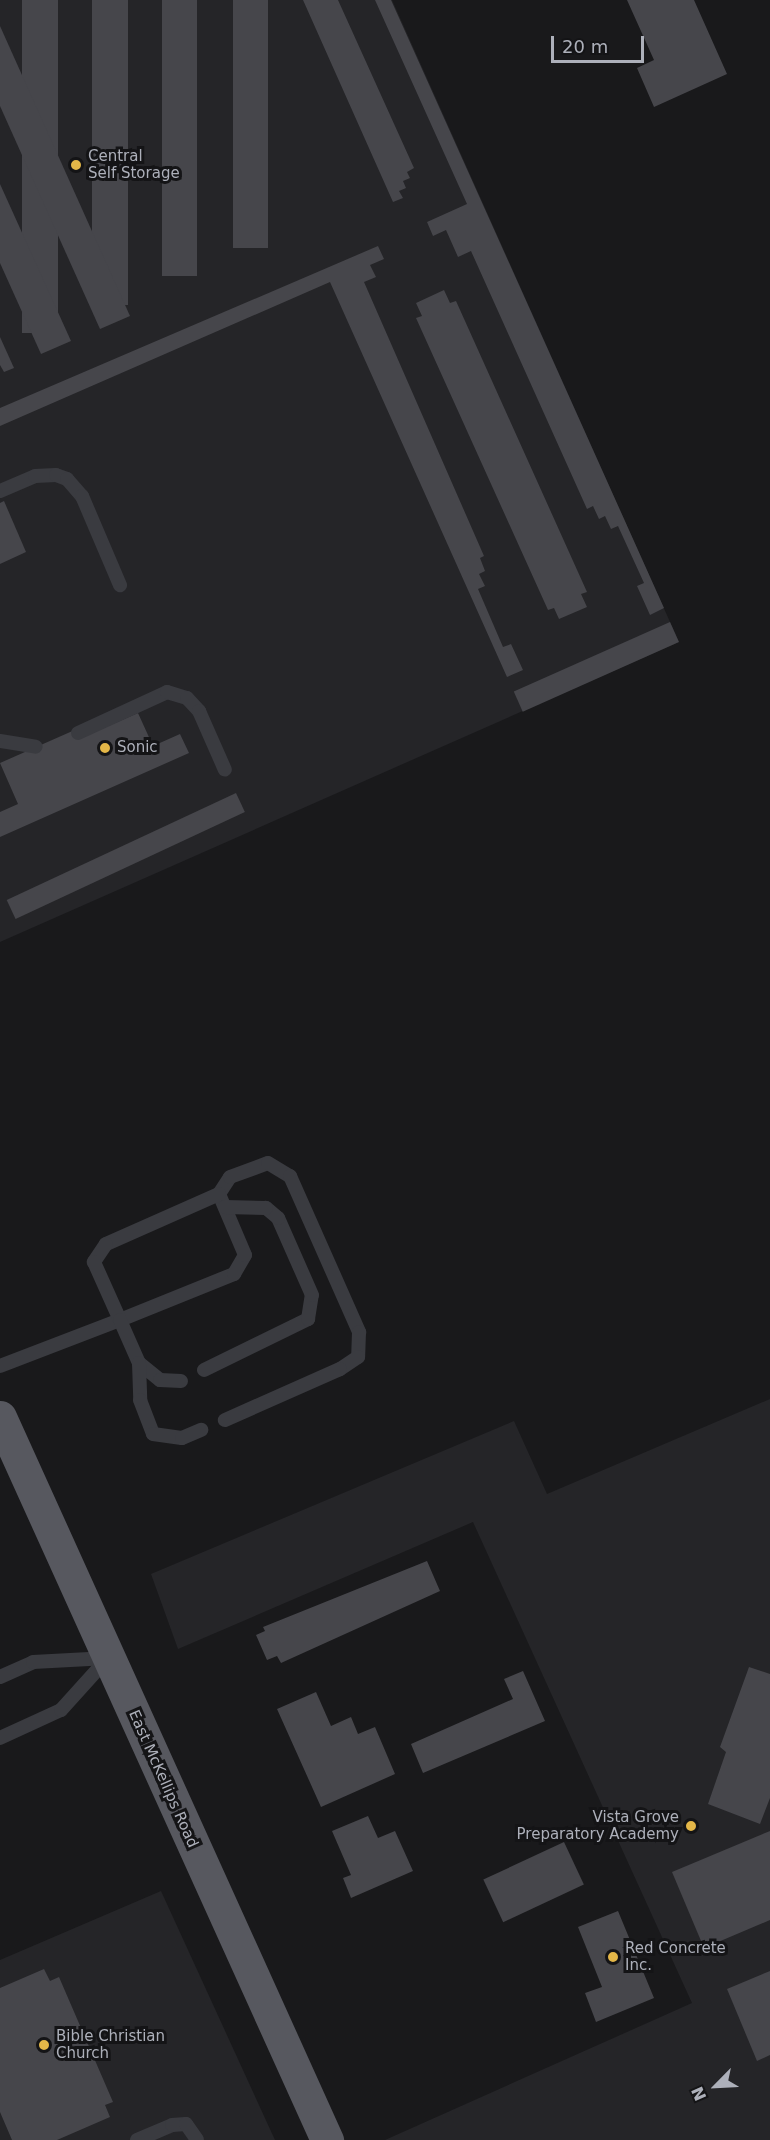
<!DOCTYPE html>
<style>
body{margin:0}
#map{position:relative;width:770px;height:2140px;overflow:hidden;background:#19191b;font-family:"DejaVu Sans",sans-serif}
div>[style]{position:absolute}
.built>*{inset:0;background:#252528}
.building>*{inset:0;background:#46464b;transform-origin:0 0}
.service>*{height:14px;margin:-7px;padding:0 7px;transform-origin:7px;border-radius:7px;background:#3a3b40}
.primary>*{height:33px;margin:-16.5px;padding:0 16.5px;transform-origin:16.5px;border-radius:16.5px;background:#57585f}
.dots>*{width:16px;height:16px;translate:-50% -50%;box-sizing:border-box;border:3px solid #141416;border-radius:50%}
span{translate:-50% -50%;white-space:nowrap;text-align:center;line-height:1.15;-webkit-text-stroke:6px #141416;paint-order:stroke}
.poi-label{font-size:15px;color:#adb0ba}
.left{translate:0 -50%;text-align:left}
.right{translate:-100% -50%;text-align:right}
.street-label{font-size:15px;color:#adb0ba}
.north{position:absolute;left:686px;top:2056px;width:60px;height:60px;-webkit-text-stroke:4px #141416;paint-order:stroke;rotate:246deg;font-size:16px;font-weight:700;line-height:24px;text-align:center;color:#adb0ba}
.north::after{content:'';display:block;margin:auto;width:21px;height:27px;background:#adb0ba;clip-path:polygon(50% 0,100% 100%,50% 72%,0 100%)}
.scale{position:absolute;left:551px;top:36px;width:93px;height:27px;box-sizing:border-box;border:3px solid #adb0ba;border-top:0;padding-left:8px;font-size:18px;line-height:21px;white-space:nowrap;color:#adb0ba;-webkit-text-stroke:4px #141416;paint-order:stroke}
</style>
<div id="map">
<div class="built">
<i style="clip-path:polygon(0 0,392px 0,679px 642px,0 942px)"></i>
<i style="clip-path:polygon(770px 1399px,770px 2140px,385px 2140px,692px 2003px,473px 1522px,178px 1649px,151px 1574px,514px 1421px,547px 1494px)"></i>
<i style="clip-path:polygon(161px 1891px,275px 2140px,0 2140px,0 1960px)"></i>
</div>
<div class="building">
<i style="left:22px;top:0;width:36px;height:333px"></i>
<i style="left:92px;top:0;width:36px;height:305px"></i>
<i style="left:162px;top:0;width:35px;height:276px"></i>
<i style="left:233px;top:0;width:35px;height:248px"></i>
<i style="clip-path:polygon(303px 0,338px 0,414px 168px,407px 172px,410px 178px,403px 181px,406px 188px,399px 191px,403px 198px,393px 202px)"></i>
<i style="clip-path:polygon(375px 0,391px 0,664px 608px,650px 615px,637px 586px,644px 583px,618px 526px,611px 529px,605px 516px,599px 519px,593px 506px,587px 509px,471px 251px,458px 257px,446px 230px,433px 236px,427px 222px,467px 204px)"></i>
<i style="clip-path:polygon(627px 0,694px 0,727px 74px,654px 107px,637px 68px,654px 60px)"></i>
<i style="clip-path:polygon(0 26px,130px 316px,100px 329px,0 106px)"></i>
<i style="clip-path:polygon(0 184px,71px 341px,41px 354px,0 263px)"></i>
<i style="clip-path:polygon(378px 246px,384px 259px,370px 265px,376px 277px,364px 282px,484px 556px,480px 558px,485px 571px,479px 574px,485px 586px,478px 589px,503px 647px,511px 644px,523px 670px,507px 677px,330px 282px,0 426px,0 408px)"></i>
<i style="clip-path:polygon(444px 290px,450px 303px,456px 301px,587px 592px,581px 594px,587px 607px,559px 619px,554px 608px,548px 610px,416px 318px,422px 316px,416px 303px)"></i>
<i style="clip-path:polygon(0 337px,14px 368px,4px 372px,0 365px)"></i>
<i style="clip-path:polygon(4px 501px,26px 552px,0 564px,0 503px)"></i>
<i style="left:670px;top:622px;width:22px;height:171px;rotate:66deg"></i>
<i style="clip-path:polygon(138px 713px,153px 746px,180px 734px,189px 753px,0 837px,0 812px,18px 804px,0 763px,77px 729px,81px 738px)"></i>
<i style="left:236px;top:793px;width:21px;height:253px;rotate:65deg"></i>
<i style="clip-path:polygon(427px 1561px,440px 1591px,281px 1663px,277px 1656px,267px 1660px,256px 1635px,265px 1631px,263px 1627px)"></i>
<i style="clip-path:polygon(749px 1667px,770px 1674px,770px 1798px,760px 1824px,708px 1804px,726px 1752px,720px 1747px)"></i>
<i style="clip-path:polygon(523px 1671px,545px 1721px,423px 1773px,411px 1744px,513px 1699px,504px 1679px)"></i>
<i style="clip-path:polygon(316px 1692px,331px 1726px,351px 1717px,358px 1734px,375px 1727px,395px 1774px,321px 1807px,277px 1709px)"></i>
<i style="clip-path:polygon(368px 1816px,378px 1838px,395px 1831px,413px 1871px,351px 1898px,343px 1878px,351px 1875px,332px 1831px)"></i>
<i style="clip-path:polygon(770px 1831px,770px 1920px,704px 1948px,672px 1872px)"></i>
<i style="left:564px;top:1842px;width:47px;height:89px;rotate:65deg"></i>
<i style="clip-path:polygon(618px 1911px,654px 1998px,596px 2022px,585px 1993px,602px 1987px,578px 1927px)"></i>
<i style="clip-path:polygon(44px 1969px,50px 1981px,59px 1977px,113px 2102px,105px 2105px,110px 2117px,57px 2140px,12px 2140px,0 2112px,0 1988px)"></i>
<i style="clip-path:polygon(770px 1971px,770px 2055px,757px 2061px,727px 1989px)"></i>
</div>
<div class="service">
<i style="left:0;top:491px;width:38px;rotate:-23deg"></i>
<i style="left:35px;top:476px;width:21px;rotate:-3deg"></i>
<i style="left:56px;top:475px;width:12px;rotate:20deg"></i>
<i style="left:67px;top:479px;width:23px;rotate:49deg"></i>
<i style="left:82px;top:496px;width:97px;rotate:66.9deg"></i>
<i style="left:78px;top:733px;width:98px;rotate:-24.7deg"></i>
<i style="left:167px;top:692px;width:21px;rotate:17deg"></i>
<i style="left:187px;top:698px;width:18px;rotate:47deg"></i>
<i style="left:199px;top:711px;width:64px;rotate:66.2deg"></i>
<i style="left:0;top:741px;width:36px;rotate:9deg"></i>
<i style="left:219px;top:1194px;width:20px;rotate:-57deg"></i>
<i style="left:230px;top:1177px;width:40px;rotate:-20.2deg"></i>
<i style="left:268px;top:1163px;width:26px;rotate:31deg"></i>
<i style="left:290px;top:1176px;width:171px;rotate:66.1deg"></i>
<i style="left:359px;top:1332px;width:25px;rotate:92deg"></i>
<i style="left:358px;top:1357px;width:22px;rotate:146deg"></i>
<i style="left:340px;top:1369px;width:126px;rotate:156.1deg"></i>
<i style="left:139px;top:1363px;width:27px;rotate:39deg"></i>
<i style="left:160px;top:1380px;width:21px;rotate:3deg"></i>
<i style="left:0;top:1366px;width:129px;rotate:-21deg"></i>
<i style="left:120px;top:1320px;width:123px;rotate:-22deg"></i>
<i style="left:234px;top:1274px;width:22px;rotate:-60deg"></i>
<i style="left:245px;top:1255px;width:66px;rotate:-113.1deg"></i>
<i style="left:219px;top:1194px;width:124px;rotate:156.1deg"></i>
<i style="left:106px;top:1244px;width:22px;rotate:124deg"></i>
<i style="left:94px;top:1262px;width:64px;rotate:65.9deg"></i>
<i style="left:120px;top:1320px;width:47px;rotate:66.2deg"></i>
<i style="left:139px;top:1363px;width:37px;rotate:88deg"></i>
<i style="left:140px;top:1400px;width:36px;rotate:69deg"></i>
<i style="left:153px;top:1434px;width:29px;rotate:8deg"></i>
<i style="left:182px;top:1438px;width:21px;rotate:-23deg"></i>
<i style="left:204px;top:1370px;width:116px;rotate:-26.1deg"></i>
<i style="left:308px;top:1319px;width:24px;rotate:-81deg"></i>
<i style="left:312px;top:1295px;width:84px;rotate:-113.8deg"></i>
<i style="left:278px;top:1218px;width:16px;rotate:-140deg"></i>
<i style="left:266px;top:1208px;width:41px;rotate:-178.6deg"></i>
<i style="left:0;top:1677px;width:36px;rotate:-24deg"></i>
<i style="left:33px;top:1662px;width:75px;rotate:-3.1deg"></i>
<i style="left:0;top:1738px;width:67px;rotate:-24.7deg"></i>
<i style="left:61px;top:1710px;width:70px;rotate:-47.9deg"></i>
<i style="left:137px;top:2140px;width:38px;rotate:-23deg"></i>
<i style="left:172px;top:2125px;width:14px;rotate:-4deg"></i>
<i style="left:186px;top:2124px;width:19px;rotate:55deg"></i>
</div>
<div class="primary">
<i style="left:0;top:1417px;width:794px;rotate:65.66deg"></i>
</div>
<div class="dots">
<i style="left:76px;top:165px;background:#e4b748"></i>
<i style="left:105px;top:748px;background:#e4b748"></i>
<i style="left:691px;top:1826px;background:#e4b748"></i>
<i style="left:613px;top:1957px;background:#e4b748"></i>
<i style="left:44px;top:2045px;background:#e4b748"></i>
</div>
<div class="poi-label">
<span class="left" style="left:88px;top:165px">Central<br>Self Storage</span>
<span class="left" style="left:117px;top:748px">Sonic</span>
<span class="right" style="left:679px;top:1826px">Vista Grove<br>Preparatory Academy</span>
<span class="left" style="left:625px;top:1957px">Red Concrete<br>Inc.</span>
<span class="left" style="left:56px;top:2045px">Bible Christian<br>Church</span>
</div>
<div class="street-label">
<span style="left:163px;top:1779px;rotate:66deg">East McKellips Road</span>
</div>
<div class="north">N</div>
<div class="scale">20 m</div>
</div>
